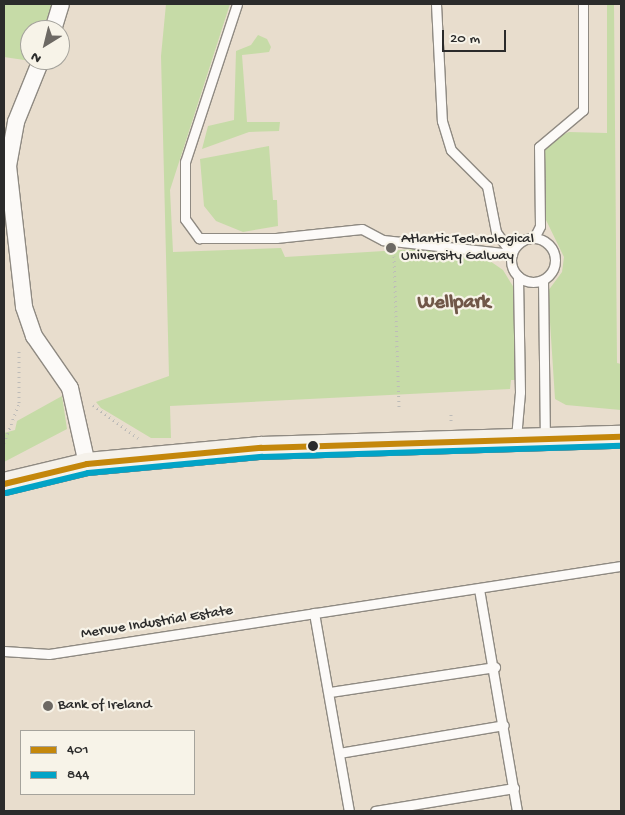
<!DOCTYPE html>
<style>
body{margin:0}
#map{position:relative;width:625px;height:815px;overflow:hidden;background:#e8ddcd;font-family:"Gochi Hand",sans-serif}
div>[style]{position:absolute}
.green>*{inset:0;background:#c6dba7}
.path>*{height:3px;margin-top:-1.5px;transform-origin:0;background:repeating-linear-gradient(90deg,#bdbbb8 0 1px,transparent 0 5px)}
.roads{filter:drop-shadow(1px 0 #8f8a82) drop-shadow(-1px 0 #8f8a82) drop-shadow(0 1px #8f8a82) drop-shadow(0 -1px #8f8a82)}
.lane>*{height:9px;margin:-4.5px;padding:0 4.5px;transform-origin:4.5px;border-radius:4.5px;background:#fcfaf8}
.lane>.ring{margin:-4.5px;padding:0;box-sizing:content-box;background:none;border:9px solid #fcfaf8;border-radius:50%}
.street>*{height:16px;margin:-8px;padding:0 8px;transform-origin:8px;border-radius:8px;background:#fcfaf8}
.secondary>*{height:22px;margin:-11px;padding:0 11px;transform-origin:11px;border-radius:11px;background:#f5f1ea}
.bus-1>*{height:6px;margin:-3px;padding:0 3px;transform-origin:3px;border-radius:3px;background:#c4870b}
.bus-2>*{height:6px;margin:-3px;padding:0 3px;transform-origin:3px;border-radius:3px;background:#02a3c6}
.dots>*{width:14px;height:14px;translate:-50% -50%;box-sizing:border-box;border:2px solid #f7f3e8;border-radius:50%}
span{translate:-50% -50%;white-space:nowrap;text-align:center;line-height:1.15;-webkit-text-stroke:4.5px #f7f3e8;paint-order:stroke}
.poi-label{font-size:15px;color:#2b2b2b}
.left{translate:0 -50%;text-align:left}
.street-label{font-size:15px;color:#2b2b2b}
.district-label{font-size:20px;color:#705748;font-weight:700}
.frame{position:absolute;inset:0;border:5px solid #2b2b2b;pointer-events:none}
.legend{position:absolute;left:20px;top:730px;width:175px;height:65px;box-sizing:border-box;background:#f7f3e8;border:1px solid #a5a39c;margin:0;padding:6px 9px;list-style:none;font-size:15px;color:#2b2b2b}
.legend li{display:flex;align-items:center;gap:10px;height:25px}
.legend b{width:25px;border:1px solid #a5a39c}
.north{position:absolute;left:20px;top:20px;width:50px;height:50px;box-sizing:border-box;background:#f7f3e8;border:1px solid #a5a39c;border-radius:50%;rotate:216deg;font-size:14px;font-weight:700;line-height:20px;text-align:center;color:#2b2b2b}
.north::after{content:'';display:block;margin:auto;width:18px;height:22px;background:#6d6964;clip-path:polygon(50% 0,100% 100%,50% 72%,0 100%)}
.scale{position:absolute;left:442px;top:30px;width:64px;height:22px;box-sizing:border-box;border:2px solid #2b2b2b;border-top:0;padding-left:6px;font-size:15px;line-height:18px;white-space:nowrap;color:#2b2b2b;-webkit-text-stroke:4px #f7f3e8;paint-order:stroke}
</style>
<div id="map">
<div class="green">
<i style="clip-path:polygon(4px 4px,52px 4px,43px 30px,30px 30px,31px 61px,4px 57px)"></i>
<i style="clip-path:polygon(166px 4px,230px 4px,170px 190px,173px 252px,281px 248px,285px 257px,417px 249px,487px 259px,503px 270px,514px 288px,517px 380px,511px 380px,510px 389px,170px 406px,171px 438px,151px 438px,101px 408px,96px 402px,169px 376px,161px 56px)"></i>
<i style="clip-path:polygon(607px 4px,614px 4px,617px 363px,621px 364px,621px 410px,566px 405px,555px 399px,548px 291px,562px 272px,564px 257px,546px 220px,542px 179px,544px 150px,553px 139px,569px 132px,607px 133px)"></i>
<i style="clip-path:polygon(258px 35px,267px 39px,271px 47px,269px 52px,242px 55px,247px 122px,280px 122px,279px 131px,249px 132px,202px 149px,208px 126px,234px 120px,236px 51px,251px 45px)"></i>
<i style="clip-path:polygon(269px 146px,273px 200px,277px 200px,278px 226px,243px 232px,216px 221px,204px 206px,200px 159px)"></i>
<i style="clip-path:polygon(62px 396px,67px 429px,4px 462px,4px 433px,15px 430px,17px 421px)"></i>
</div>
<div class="path">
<i style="left:394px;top:256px;width:152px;rotate:88.1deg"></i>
<i style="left:93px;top:405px;width:56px;rotate:36.3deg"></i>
<i style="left:451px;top:414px;width:8px;rotate:90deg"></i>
<i style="left:4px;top:443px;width:43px;rotate:-69.4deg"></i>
<i style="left:19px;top:403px;width:54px;rotate:-90deg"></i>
</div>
<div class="roads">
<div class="lane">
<i style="left:237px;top:4px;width:166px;rotate:108.2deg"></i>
<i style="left:185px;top:162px;width:57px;rotate:90deg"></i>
<i style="left:185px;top:219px;width:24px;rotate:54deg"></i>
<i style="left:199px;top:238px;width:77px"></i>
<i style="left:276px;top:238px;width:86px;rotate:-6deg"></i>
<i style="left:362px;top:229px;width:24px;rotate:28deg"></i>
<i style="left:383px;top:240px;width:130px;rotate:6.2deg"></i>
<i style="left:436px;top:4px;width:117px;rotate:87.1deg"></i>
<i style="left:442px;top:121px;width:30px;rotate:73deg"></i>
<i style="left:451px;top:150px;width:51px;rotate:45deg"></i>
<i style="left:487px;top:186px;width:47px;rotate:78.9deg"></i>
<i style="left:496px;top:232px;width:27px;rotate:54deg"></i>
<i style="left:534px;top:238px;width:13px;rotate:-63deg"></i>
<i style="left:540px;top:226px;width:79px;rotate:-90.7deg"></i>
<i style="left:539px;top:147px;width:57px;rotate:-40.1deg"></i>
<i style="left:583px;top:110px;width:106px;rotate:-90deg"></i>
<i class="ring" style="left:511px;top:238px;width:35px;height:35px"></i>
<i style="left:543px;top:280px;width:158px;rotate:89.3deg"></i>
<i style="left:516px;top:438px;width:46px;rotate:-85deg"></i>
<i style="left:520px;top:392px;width:116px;rotate:-91deg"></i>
<i style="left:479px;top:589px;width:225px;rotate:80.3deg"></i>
<i style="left:314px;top:613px;width:201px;rotate:80deg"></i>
<i style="left:4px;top:651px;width:45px;rotate:3.8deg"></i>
<i style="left:49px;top:654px;width:579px;rotate:-8.75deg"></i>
<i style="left:330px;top:692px;width:167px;rotate:-8.6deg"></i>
<i style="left:339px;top:753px;width:167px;rotate:-9.6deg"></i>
<i style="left:375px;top:811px;width:141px;rotate:-9.4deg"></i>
</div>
<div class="street">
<i style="left:53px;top:30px;width:27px;rotate:-73deg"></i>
<i style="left:41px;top:60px;width:67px;rotate:112deg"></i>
<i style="left:16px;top:122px;width:45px;rotate:100.3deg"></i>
<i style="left:8px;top:166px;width:142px;rotate:83.5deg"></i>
<i style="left:24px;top:307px;width:31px;rotate:71deg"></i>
<i style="left:34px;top:336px;width:63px;rotate:55.3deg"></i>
<i style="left:70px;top:388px;width:78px;rotate:77.4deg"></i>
</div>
<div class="secondary">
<i style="left:4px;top:484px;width:85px;rotate:-13.5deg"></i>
<i style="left:87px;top:464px;width:175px;rotate:-5.3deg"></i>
<i style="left:261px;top:448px;width:360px;rotate:-1.8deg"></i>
</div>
</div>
<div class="bus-1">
<i style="left:4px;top:484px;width:85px;rotate:-13.5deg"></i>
<i style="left:87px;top:464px;width:175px;rotate:-5.3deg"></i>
<i style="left:261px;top:448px;width:360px;rotate:-1.8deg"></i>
</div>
<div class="bus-2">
<i style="left:6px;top:493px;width:84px;rotate:-13.7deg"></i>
<i style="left:88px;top:473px;width:175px;rotate:-5.3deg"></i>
<i style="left:262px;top:457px;width:359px;rotate:-1.8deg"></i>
</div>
<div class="dots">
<i style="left:391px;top:248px;background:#6d6964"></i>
<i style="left:313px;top:446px;background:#2b2b2b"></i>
<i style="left:48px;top:706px;background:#6d6964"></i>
</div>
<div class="poi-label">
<span class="left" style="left:401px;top:248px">Atlantic Technological<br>University Galway</span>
<span class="left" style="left:58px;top:706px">Bank of Ireland</span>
</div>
<div class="street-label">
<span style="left:157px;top:623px;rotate:-9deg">Mervue Industrial Estate</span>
</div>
<div class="district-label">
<span style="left:454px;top:303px">Wellpark</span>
</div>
<div class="frame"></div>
<ul class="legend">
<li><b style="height:6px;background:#c4870b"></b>401</li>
<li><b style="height:6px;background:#02a3c6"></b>844</li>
</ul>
<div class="north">N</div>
<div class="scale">20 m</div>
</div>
